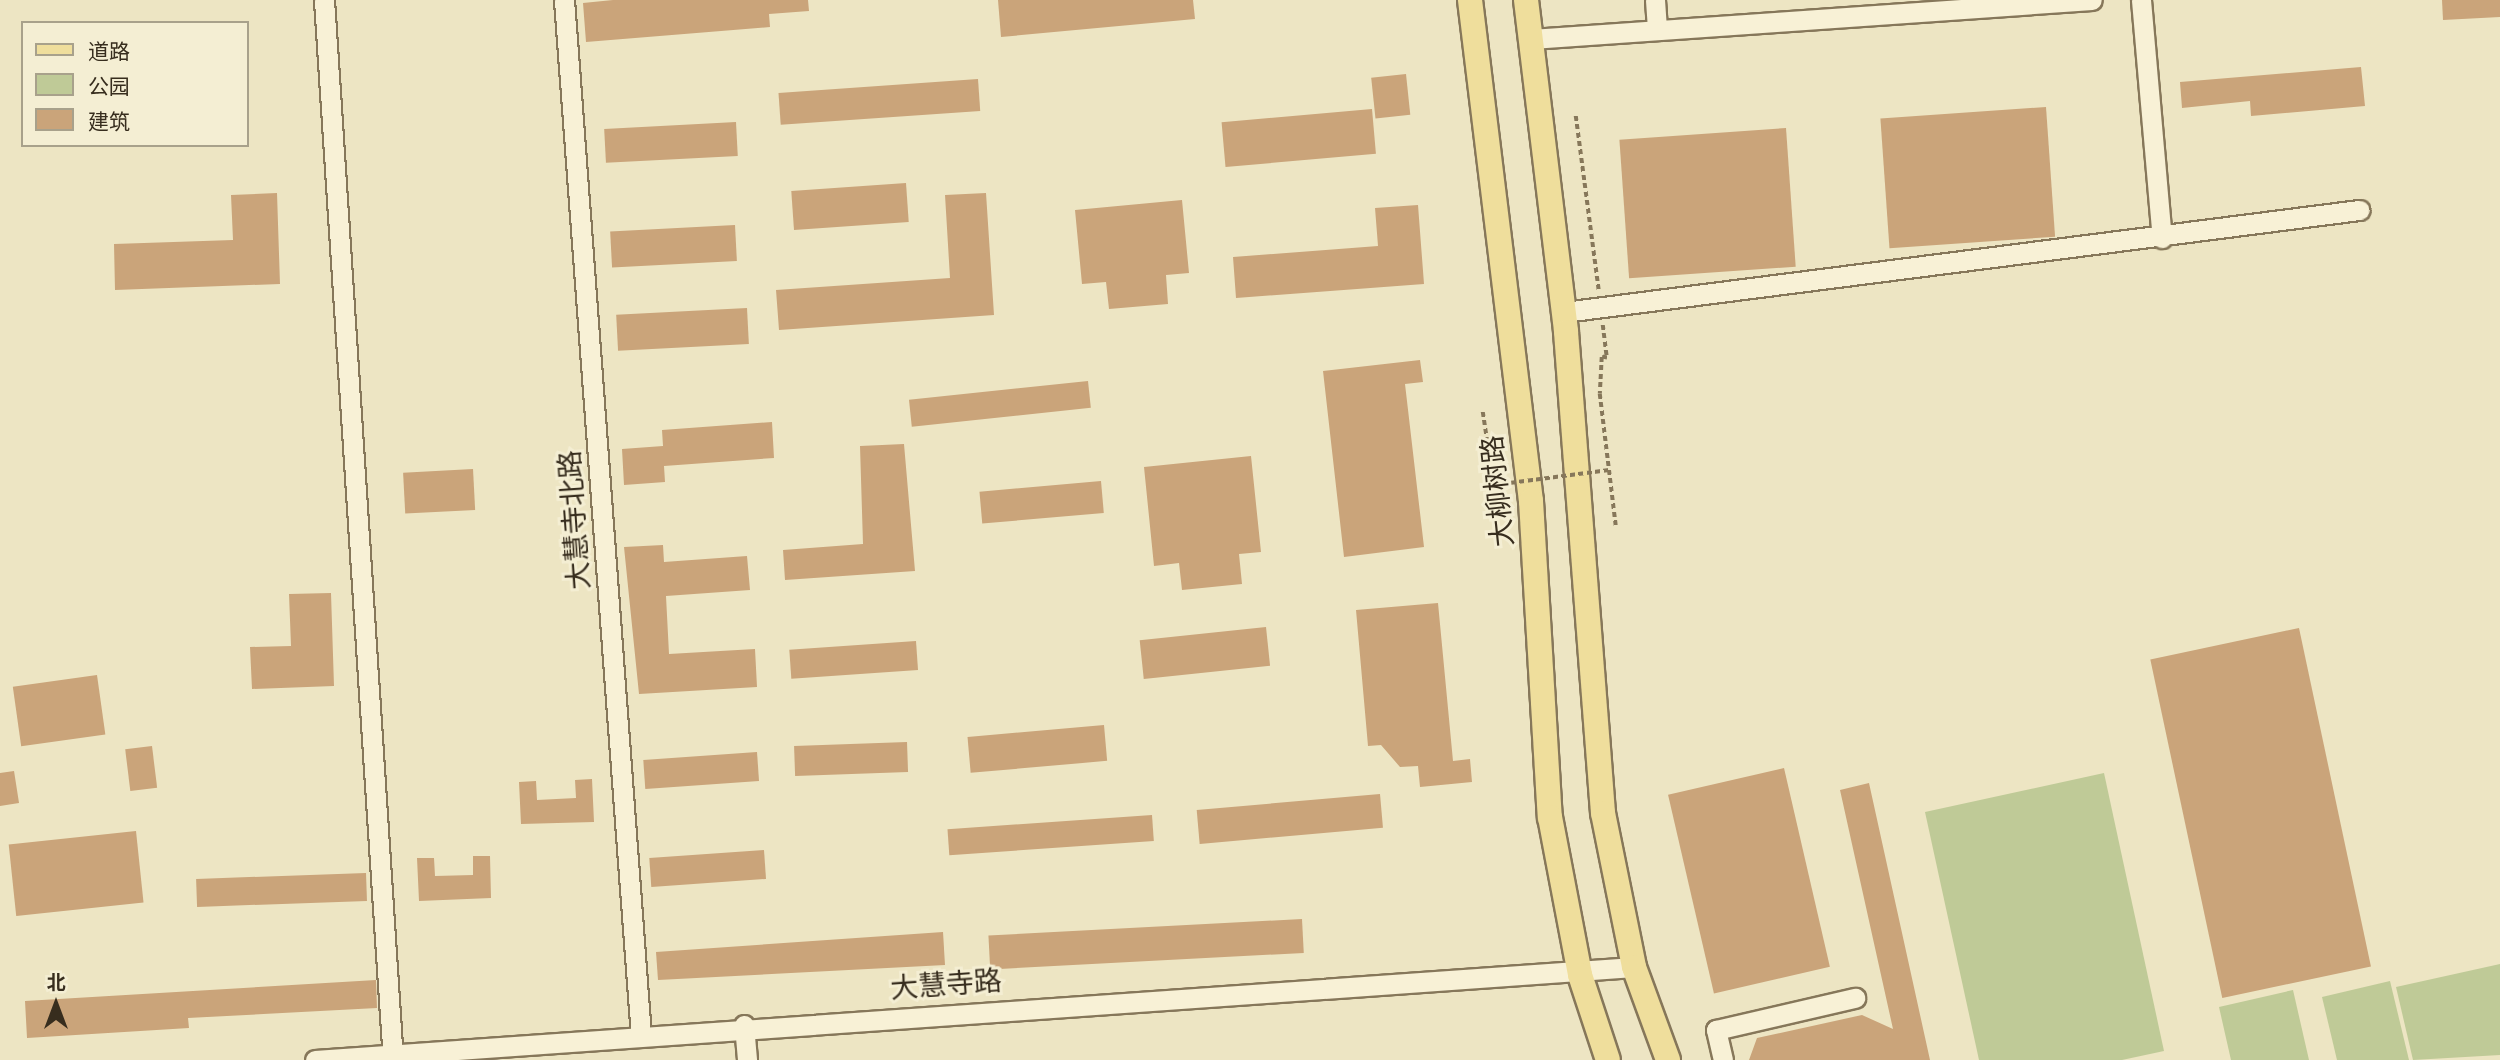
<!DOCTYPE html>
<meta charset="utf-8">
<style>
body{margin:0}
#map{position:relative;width:2500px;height:1060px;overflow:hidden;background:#ede5c3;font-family:"Zilla Slab","Noto Sans SC",serif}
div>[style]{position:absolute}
.green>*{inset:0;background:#bfca97}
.building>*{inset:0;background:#caa47a;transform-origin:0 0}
.path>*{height:3.5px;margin-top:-1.75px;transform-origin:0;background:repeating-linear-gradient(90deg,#86775a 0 5px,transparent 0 8.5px)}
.roads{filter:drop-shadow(2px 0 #86775a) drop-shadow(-2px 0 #86775a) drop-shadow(0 2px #86775a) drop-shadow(0 -2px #86775a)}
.minor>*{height:19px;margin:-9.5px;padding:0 9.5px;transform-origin:9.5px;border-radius:9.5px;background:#f8f1d6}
.major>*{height:24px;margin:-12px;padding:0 12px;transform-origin:12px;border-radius:12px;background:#efde9c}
.path-bridge>*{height:3.5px;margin-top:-1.75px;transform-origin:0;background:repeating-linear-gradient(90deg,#86775a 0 5px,transparent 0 8.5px)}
span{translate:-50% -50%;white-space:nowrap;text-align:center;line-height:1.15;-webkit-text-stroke:6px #f4eed3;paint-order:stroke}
.street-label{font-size:28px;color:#372d1e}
.legend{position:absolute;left:21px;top:21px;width:228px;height:126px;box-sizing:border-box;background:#f4eed3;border:2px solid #a8a18b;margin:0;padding:9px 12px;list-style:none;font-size:21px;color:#372d1e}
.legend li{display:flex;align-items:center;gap:14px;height:35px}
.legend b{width:35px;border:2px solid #a8a18b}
.north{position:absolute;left:21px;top:969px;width:70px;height:70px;-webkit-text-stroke:5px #f4eed3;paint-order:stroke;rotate:0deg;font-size:19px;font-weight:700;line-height:28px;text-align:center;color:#372d1e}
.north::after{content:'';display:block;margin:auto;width:24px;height:32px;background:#372d1e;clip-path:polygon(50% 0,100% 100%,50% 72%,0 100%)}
</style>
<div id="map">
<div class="green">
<i style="clip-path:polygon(2104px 773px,2164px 1051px,2122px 1060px,1979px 1060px,1925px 812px)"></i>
<i style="clip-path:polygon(2500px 964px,2500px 1055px,2413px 1060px,2396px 987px)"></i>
<i style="clip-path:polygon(2390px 981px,2409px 1060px,2337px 1060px,2322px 997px)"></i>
<i style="clip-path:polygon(2293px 990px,2309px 1060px,2231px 1060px,2219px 1007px)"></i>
</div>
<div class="building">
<i style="clip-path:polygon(613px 0,808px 0,809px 11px,769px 14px,770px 27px,586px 42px,583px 3px)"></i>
<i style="clip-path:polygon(998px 0,1193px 0,1195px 19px,1001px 37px)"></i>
<i style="clip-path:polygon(2442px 0,2500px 0,2500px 17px,2443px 20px)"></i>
<i style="clip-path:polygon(2361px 67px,2365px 106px,2251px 116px,2250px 101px,2182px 108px,2180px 82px)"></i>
<i style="left:1406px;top:74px;width:41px;height:35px;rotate:84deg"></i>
<i style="left:978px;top:79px;width:32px;height:200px;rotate:86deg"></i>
<i style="left:2046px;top:107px;width:130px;height:166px;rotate:86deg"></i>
<i style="left:1372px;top:109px;width:45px;height:151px;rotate:85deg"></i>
<i style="left:736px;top:122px;width:34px;height:132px;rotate:87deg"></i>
<i style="left:1786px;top:128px;width:139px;height:167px;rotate:86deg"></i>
<i style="left:906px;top:183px;width:39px;height:115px;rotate:86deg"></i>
<i style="clip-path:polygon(277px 193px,280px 284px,115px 290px,114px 244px,233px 240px,231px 195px)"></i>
<i style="clip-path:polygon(986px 193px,994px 315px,779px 330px,776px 290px,950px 278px,945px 195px)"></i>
<i style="clip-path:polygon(1182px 200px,1189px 273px,1166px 275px,1168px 304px,1109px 309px,1106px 282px,1082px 284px,1075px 210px)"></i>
<i style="clip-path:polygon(1418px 205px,1424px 284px,1236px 298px,1233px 257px,1378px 246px,1375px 208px)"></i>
<i style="left:735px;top:225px;width:36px;height:125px;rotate:87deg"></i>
<i style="left:747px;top:308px;width:36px;height:131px;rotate:87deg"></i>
<i style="clip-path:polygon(1420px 360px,1423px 382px,1405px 384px,1424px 547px,1344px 557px,1323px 371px)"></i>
<i style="left:1088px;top:381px;width:27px;height:180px;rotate:84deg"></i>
<i style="clip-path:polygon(772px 422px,774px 458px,664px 466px,665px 482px,624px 485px,622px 449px,663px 446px,662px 430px)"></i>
<i style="clip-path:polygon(904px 444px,915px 571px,785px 580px,783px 550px,863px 544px,860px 446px)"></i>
<i style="clip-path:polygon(1251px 456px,1261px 552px,1239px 554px,1242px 584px,1182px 590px,1179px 563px,1154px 566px,1144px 467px)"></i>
<i style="left:473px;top:469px;width:41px;height:70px;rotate:87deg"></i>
<i style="left:1101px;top:481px;width:32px;height:122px;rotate:85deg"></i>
<i style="clip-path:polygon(663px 545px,664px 562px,747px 556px,750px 590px,666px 596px,669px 654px,755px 649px,757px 687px,639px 694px,624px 547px)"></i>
<i style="clip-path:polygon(331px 593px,334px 686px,252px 689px,250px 647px,291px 646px,289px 594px)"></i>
<i style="clip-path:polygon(1438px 603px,1453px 761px,1470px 759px,1472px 782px,1420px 787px,1418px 766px,1400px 767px,1381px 745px,1368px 746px,1356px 610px)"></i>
<i style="left:1266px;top:627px;width:39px;height:127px;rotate:84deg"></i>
<i style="left:2299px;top:628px;width:346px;height:152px;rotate:78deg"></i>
<i style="left:916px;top:641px;width:29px;height:127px;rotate:86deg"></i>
<i style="left:97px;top:675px;width:60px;height:85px;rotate:82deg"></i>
<i style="left:1104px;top:725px;width:36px;height:137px;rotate:85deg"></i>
<i style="left:907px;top:742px;width:30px;height:113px;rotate:88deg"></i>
<i style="left:152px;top:746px;width:42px;height:27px;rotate:83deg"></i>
<i style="left:757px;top:752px;width:29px;height:114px;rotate:86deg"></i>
<i style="left:1784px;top:768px;width:204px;height:119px;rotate:77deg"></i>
<i style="clip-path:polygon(14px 771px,19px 803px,0 806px,0 773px)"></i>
<i style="clip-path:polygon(592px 779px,594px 822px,521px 824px,519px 782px,536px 781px,537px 800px,576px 798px,575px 780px)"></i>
<i style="clip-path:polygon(1869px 783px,1930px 1060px,1749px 1060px,1757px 1038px,1862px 1015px,1893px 1029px,1840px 790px)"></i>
<i style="left:1380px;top:794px;width:34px;height:184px;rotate:85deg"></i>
<i style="left:1152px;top:815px;width:26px;height:205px;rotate:86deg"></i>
<i style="left:136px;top:831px;width:72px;height:128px;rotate:84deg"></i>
<i style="left:764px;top:850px;width:29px;height:115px;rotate:86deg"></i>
<i style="clip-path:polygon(473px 856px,490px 856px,491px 898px,419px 901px,417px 858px,434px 858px,435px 876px,473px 875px)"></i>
<i style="left:366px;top:873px;width:28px;height:170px;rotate:88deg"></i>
<i style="left:1302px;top:919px;width:34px;height:314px;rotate:87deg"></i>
<i style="clip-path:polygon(943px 932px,945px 965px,658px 980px,656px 952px)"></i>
<i style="clip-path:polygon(376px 980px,377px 1008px,188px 1018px,189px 1028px,27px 1038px,25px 1001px)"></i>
</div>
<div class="path">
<i style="left:1576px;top:116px;width:176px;rotate:82.5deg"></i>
<i style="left:1603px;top:325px;width:33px;rotate:83deg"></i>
<i style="left:1607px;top:358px;width:5px;rotate:-169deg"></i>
<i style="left:1602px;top:357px;width:37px;rotate:93deg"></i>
<i style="left:1600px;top:394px;width:133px;rotate:83.1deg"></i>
</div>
<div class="roads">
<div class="minor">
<i style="left:324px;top:0;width:1062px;rotate:86.28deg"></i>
<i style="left:564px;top:0;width:1038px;rotate:85.75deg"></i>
<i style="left:1655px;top:0;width:30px;rotate:86deg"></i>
<i style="left:2141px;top:0;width:239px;rotate:85deg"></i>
<i style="left:1531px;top:39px;width:562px;rotate:-3.98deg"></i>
<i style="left:1564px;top:312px;width:802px;rotate:-7.31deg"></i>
<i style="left:744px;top:1025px;width:35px;rotate:85deg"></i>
<i style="left:315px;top:1060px;width:1322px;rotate:-4.03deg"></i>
<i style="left:1723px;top:1060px;width:31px;rotate:-103deg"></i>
<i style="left:1716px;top:1030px;width:143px;rotate:-13deg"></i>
</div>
<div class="major">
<i style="left:1470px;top:0;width:505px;rotate:83.06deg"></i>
<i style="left:1531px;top:501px;width:317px;rotate:86.6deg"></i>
<i style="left:1550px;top:817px;width:161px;rotate:79.2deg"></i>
<i style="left:1580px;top:975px;width:89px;rotate:71.8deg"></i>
<i style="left:1526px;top:0;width:334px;rotate:83.1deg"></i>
<i style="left:1566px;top:332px;width:482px;rotate:85.6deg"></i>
<i style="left:1603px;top:813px;width:157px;rotate:78.6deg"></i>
<i style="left:1634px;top:967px;width:99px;rotate:69.9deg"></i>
</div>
</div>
<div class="path-bridge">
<i style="left:1483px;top:412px;width:74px;rotate:81.4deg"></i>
<i style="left:1494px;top:485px;width:116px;rotate:-7.4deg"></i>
</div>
<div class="street-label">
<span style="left:1498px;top:491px;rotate:-96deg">大柳树路</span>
<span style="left:575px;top:520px;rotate:-94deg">大慧寺北路</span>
<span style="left:946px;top:985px;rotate:-4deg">大慧寺路</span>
</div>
<ul class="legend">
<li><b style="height:9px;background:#efde9c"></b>道路</li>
<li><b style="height:19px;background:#bfca97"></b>公园</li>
<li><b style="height:19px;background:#caa47a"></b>建筑</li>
</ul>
<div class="north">北</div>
</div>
